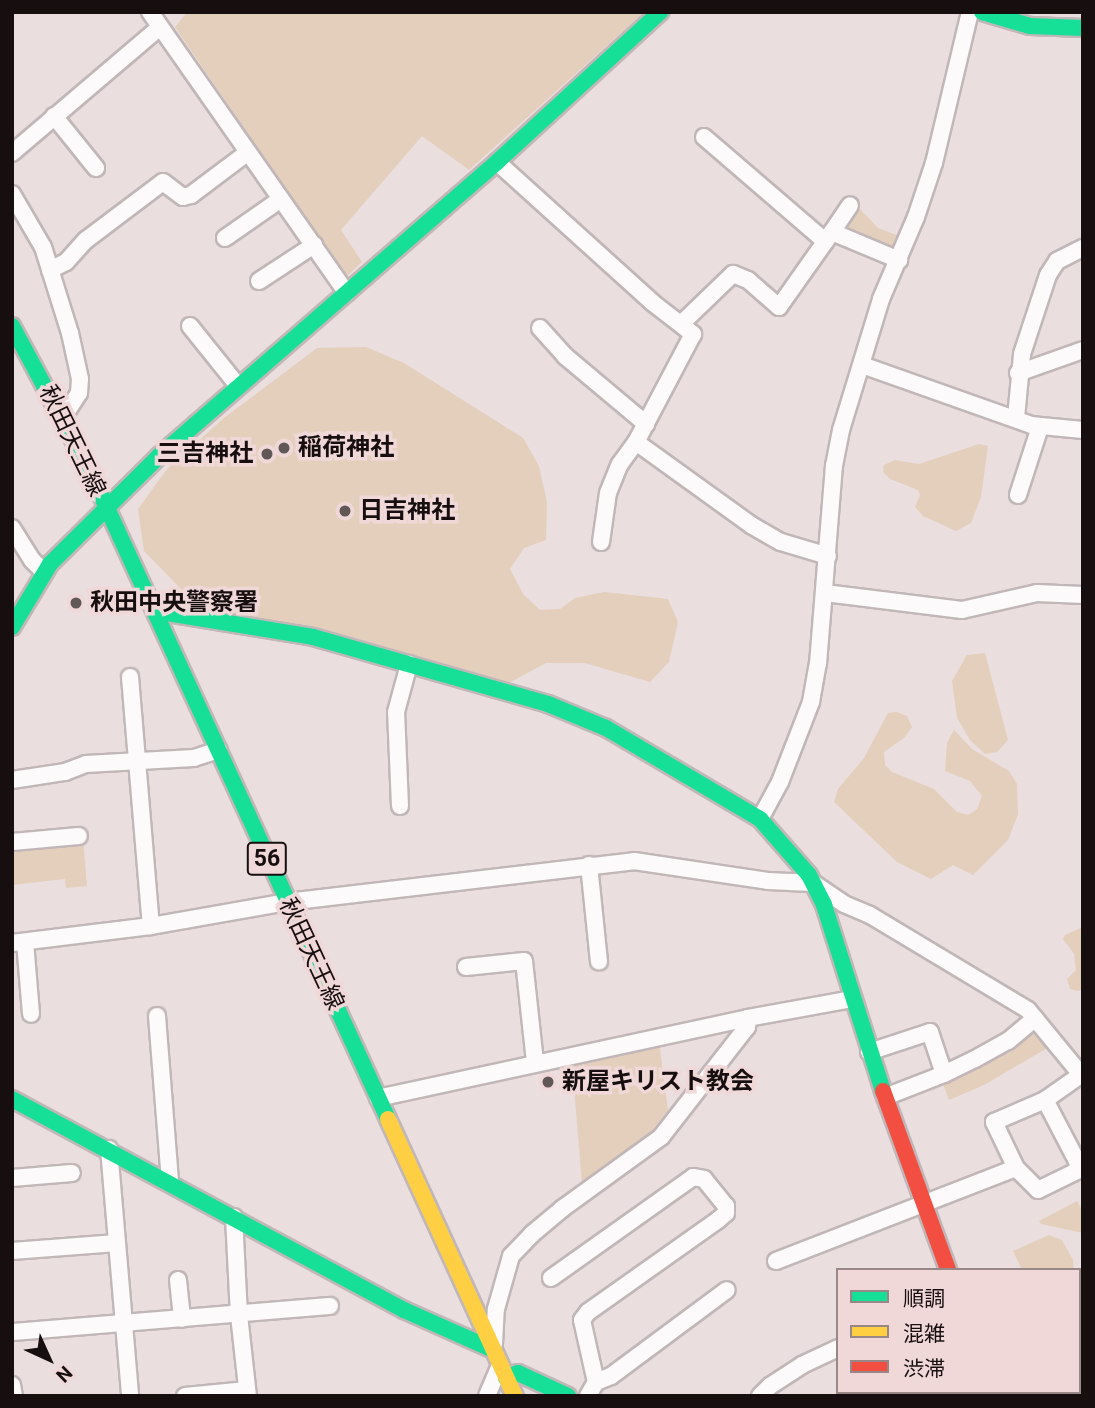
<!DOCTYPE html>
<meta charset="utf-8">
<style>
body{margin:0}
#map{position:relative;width:1095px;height:1408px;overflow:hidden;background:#eadede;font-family:Roboto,"Noto Sans JP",sans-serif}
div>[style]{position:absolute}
.green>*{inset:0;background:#e3cfbb}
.roads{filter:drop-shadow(2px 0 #c1b7b8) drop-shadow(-2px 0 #c1b7b8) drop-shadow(0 2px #c1b7b8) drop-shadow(0 -2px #c1b7b8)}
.street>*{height:16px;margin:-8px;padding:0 8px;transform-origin:8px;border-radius:8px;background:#fcfafa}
.fast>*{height:16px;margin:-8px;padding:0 8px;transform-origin:8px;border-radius:8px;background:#16e098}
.slow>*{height:16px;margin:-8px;padding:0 8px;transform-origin:8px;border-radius:8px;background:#ffcf43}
.jam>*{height:16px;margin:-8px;padding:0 8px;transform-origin:8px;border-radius:8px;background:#f24e42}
.dots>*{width:19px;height:19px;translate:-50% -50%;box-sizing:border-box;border:4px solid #f0d8d9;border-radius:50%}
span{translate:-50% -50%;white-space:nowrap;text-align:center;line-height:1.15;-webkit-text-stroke:7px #f0d8d9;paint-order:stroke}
.shield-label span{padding:2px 5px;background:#f0d8d9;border:2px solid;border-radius:5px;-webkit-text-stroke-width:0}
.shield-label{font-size:23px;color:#160e0f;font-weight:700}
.street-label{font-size:24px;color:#160e0f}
.poi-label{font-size:24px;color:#160e0f;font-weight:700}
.left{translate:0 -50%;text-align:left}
.right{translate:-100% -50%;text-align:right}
.frame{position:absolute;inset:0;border:14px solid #160e0f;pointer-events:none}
.legend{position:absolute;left:836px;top:1268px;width:245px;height:126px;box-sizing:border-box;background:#f0d8d9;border:2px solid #998788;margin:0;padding:9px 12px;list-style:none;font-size:21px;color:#160e0f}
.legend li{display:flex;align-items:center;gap:14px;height:35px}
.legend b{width:35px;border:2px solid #998788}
.north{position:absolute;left:14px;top:1324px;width:70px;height:70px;-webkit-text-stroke:5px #f0d8d9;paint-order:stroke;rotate:135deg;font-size:19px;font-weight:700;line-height:28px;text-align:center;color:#160e0f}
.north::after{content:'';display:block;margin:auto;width:24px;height:32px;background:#160e0f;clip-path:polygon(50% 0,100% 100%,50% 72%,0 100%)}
</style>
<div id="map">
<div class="green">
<i style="clip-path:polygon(187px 12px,644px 12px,469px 170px,422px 136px,341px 230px,362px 262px,346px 277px,175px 27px)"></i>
<i style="clip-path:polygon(859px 208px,878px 228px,899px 236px,892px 248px,847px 232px,844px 225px)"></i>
<i style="clip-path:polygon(366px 347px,404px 363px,523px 438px,539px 466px,547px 502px,546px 540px,524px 548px,510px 569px,523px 594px,540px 610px,560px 609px,575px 598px,604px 592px,668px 599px,678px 622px,669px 662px,650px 682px,585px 663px,546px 663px,505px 685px,222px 612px,184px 592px,144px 551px,138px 509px,167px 469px,224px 418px,317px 348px)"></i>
<i style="clip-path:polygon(979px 444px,988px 446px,981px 497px,971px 523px,956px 531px,923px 516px,915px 507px,920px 495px,918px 490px,890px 479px,883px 472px,884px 465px,895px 460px,919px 464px)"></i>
<i style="clip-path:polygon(985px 653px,1008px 740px,997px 752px,985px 754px,970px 740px,957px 718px,952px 681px,967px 655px)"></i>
<i style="clip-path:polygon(897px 712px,907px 716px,912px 727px,904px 738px,884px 752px,885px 765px,892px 772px,934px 789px,957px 812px,968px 815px,977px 809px,982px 796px,970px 781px,945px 771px,947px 743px,954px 730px,972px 749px,1009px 771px,1017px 784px,1018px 814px,1008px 840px,973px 875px,953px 865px,931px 879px,897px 862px,834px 802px,838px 789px,864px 758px,888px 713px)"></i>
<i style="clip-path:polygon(83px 839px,87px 886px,66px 888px,65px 879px,12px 885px,12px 846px)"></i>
<i style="clip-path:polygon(1083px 927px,1083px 989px,1078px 991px,1070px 989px,1067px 979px,1076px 970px,1074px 954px,1063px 939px,1065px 935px)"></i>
<i style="clip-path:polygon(1032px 1028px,1049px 1047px,984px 1085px,949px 1100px,941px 1079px)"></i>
<i style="clip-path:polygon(659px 1041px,668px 1110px,643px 1142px,582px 1184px,572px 1062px)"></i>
<i style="clip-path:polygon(1077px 1201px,1083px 1212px,1083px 1233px,1041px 1224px,1039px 1221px)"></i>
<i style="clip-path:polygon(1049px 1235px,1062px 1240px,1073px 1260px,1074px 1270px,1022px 1270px,1013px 1251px)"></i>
</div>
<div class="roads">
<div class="street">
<i style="left:150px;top:12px;width:343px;rotate:55deg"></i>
<i style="left:54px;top:116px;width:67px;rotate:51.1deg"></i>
<i style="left:704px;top:137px;width:160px;rotate:40.7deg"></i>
<i style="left:12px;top:153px;width:194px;rotate:-40.4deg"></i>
<i style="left:497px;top:162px;width:210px;rotate:42.1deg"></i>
<i style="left:653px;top:303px;width:51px;rotate:37.8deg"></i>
<i style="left:693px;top:334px;width:122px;rotate:117.8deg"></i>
<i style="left:636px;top:442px;width:142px;rotate:35.8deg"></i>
<i style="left:751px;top:525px;width:34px;rotate:30deg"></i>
<i style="left:781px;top:542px;width:49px;rotate:16.6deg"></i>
<i style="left:12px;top:194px;width:61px;rotate:59.7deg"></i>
<i style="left:43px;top:247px;width:90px;rotate:72.6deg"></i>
<i style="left:70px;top:333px;width:47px;rotate:77.7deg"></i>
<i style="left:80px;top:379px;width:14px;rotate:94deg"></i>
<i style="left:79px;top:393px;width:30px;rotate:123deg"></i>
<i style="left:832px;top:232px;width:32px;rotate:-56deg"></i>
<i style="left:225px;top:238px;width:68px;rotate:-34.9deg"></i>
<i style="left:50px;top:270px;width:18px;rotate:-27deg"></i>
<i style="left:66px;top:262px;width:30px;rotate:-48deg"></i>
<i style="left:86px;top:240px;width:96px;rotate:-37deg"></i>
<i style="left:163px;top:182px;width:25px;rotate:37deg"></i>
<i style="left:183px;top:197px;width:8px;rotate:-14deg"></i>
<i style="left:191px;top:195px;width:71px;rotate:-37deg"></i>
<i style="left:259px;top:281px;width:66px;rotate:-33.2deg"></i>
<i style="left:682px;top:323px;width:71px;rotate:-43.9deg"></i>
<i style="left:733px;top:274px;width:16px;rotate:22deg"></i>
<i style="left:748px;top:280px;width:41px;rotate:41.1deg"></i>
<i style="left:779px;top:307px;width:92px;rotate:-54.8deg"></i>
<i style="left:832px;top:232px;width:73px;rotate:22.7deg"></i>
<i style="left:190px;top:326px;width:77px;rotate:51.3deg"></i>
<i style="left:540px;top:328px;width:38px;rotate:48deg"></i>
<i style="left:565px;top:356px;width:106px;rotate:40deg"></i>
<i style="left:862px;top:365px;width:179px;rotate:19.5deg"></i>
<i style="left:1031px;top:425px;width:52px;rotate:5.5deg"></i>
<i style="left:1018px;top:373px;width:69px;rotate:-19.5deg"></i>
<i style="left:1016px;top:418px;width:64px;rotate:-84.6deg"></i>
<i style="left:1022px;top:354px;width:83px;rotate:-71.8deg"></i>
<i style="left:1048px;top:275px;width:17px;rotate:-57deg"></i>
<i style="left:1057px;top:261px;width:29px;rotate:-27deg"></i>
<i style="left:1018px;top:495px;width:71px;rotate:-72.1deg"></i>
<i style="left:12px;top:528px;width:38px;rotate:58deg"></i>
<i style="left:32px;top:560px;width:17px;rotate:45deg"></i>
<i style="left:601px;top:542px;width:49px;rotate:-81.9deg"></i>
<i style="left:608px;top:493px;width:31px;rotate:-68deg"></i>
<i style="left:620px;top:464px;width:27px;rotate:-54deg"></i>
<i style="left:825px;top:593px;width:138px;rotate:7.1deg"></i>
<i style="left:962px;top:610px;width:77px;rotate:-12.8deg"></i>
<i style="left:1037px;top:593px;width:46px;rotate:2.5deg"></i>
<i style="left:130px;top:677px;width:250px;rotate:85.2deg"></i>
<i style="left:12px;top:780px;width:54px;rotate:-8.6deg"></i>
<i style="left:65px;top:772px;width:22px;rotate:-21deg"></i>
<i style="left:86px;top:764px;width:108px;rotate:-3.2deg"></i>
<i style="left:194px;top:758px;width:26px;rotate:-18deg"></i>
<i style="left:400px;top:806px;width:94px;rotate:-92.4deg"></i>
<i style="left:396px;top:712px;width:50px;rotate:-74.8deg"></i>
<i style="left:760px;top:819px;width:42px;rotate:-61.6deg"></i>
<i style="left:780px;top:782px;width:86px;rotate:-68.8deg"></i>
<i style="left:811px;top:702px;width:39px;rotate:-80deg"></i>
<i style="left:818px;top:664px;width:199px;rotate:-85.4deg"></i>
<i style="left:834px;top:466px;width:37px;rotate:-79deg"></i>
<i style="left:841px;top:430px;width:137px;rotate:-73deg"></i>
<i style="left:881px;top:299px;width:89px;rotate:-66.9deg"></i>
<i style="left:916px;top:217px;width:57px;rotate:-71.6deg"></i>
<i style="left:934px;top:163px;width:155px;rotate:-76.6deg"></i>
<i style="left:12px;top:842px;width:67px;rotate:-5.1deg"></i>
<i style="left:589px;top:865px;width:97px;rotate:84.1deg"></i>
<i style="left:25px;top:942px;width:72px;rotate:85.2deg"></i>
<i style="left:12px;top:943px;width:140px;rotate:-7deg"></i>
<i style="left:151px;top:926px;width:138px;rotate:-10deg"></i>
<i style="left:287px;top:902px;width:349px;rotate:-6.7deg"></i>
<i style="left:634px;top:861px;width:135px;rotate:8.5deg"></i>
<i style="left:768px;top:881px;width:45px;rotate:2.5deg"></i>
<i style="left:813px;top:883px;width:37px;rotate:34deg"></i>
<i style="left:844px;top:904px;width:28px;rotate:23deg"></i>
<i style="left:870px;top:915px;width:184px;rotate:31deg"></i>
<i style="left:1028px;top:1010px;width:87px;rotate:50.6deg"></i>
<i style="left:466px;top:967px;width:58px;rotate:-5.9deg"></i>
<i style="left:524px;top:961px;width:103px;rotate:83.8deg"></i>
<i style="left:157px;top:1016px;width:167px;rotate:85.5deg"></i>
<i style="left:869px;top:1052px;width:64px;rotate:-18.2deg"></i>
<i style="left:930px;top:1032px;width:44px;rotate:71.6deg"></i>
<i style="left:885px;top:1097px;width:63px;rotate:-21.3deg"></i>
<i style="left:944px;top:1074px;width:34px;rotate:-26deg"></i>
<i style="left:975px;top:1059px;width:38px;rotate:-29deg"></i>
<i style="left:1008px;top:1041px;width:35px;rotate:-40deg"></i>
<i style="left:378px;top:1098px;width:379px;rotate:-12.2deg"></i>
<i style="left:748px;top:1018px;width:107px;rotate:-10.3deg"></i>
<i style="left:109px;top:1149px;width:248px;rotate:85.1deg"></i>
<i style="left:1016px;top:1168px;width:31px;rotate:45deg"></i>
<i style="left:1038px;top:1190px;width:43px;rotate:-26deg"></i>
<i style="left:1077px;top:1171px;width:8px;rotate:-83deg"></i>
<i style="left:1078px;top:1163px;width:71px;rotate:-117.6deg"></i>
<i style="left:12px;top:1178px;width:60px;rotate:-4.8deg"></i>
<i style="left:234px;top:1217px;width:98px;rotate:87.1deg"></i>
<i style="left:239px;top:1315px;width:81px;rotate:83.7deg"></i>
<i style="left:12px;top:1251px;width:105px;rotate:-4.4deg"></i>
<i style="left:776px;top:1261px;width:257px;rotate:-21.2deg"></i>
<i style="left:1016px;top:1168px;width:51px;rotate:-115.6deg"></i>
<i style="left:994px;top:1122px;width:56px;rotate:-23.3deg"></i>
<i style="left:1045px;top:1100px;width:42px;rotate:-35.2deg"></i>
<i style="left:551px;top:1278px;width:174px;rotate:-35.4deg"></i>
<i style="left:693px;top:1177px;width:11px;rotate:10deg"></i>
<i style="left:704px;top:1179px;width:35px;rotate:51deg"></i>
<i style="left:726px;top:1206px;width:7px;rotate:90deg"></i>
<i style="left:726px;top:1213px;width:11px;rotate:139deg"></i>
<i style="left:718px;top:1220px;width:159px;rotate:144.7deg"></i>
<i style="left:588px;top:1312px;width:10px;rotate:127deg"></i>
<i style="left:582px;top:1320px;width:64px;rotate:77.3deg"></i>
<i style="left:596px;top:1382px;width:16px;rotate:120deg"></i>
<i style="left:178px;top:1280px;width:39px;rotate:84deg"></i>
<i style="left:12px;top:1332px;width:319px;rotate:-4.7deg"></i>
<i style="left:494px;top:1344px;width:35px;rotate:-87deg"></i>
<i style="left:496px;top:1309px;width:55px;rotate:-74.2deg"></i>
<i style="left:511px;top:1256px;width:30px;rotate:-46deg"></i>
<i style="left:532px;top:1234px;width:40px;rotate:-40deg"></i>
<i style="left:563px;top:1208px;width:121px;rotate:-35.9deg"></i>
<i style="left:661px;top:1137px;width:140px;rotate:-52deg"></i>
<i style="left:747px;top:1027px;width:9px;rotate:-84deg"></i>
<i style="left:596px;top:1382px;width:16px;rotate:-22deg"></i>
<i style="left:611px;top:1376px;width:144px;rotate:-36.6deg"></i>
<i style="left:12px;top:1385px;width:11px;rotate:80deg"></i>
<i style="left:185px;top:1396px;width:62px;rotate:-5.5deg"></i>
<i style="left:487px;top:1396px;width:34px;rotate:-67deg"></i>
<i style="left:760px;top:1396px;width:14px;rotate:-45deg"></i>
<i style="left:770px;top:1386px;width:38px;rotate:-33deg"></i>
<i style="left:802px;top:1365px;width:40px;rotate:-25deg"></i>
</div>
<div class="fast">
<i style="left:982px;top:12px;width:50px;rotate:16.3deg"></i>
<i style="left:1030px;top:26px;width:53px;rotate:2.2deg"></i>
<i style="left:12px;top:326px;width:165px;rotate:61.7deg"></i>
<i style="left:90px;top:471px;width:713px;rotate:65.3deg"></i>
<i style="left:155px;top:611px;width:160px;rotate:9.3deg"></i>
<i style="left:313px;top:637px;width:244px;rotate:15.9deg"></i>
<i style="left:548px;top:704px;width:63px;rotate:22.5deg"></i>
<i style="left:606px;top:728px;width:179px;rotate:30.6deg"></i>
<i style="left:760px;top:819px;width:74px;rotate:48.8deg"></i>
<i style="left:809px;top:875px;width:34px;rotate:63deg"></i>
<i style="left:824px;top:905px;width:195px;rotate:72.4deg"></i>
<i style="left:12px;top:627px;width:74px;rotate:-58.9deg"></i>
<i style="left:50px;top:564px;width:153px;rotate:-44.7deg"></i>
<i style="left:159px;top:456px;width:448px;rotate:-41deg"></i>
<i style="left:497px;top:162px;width:222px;rotate:-42.6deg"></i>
<i style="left:12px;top:1099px;width:445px;rotate:28.3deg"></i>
<i style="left:404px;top:1310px;width:98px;rotate:24deg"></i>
<i style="left:506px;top:1378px;width:13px;rotate:-23deg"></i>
<i style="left:518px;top:1373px;width:55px;rotate:24.7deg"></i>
<i style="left:997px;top:1392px;width:4px;rotate:63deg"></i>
</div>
<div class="slow">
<i style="left:388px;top:1119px;width:305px;rotate:65.4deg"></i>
</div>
<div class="jam">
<i style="left:883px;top:1091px;width:190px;rotate:70deg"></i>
</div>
</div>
<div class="dots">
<i style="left:284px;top:448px;background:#605757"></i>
<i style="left:267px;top:454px;background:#605757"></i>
<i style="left:345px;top:511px;background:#605757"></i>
<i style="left:76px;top:603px;background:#605757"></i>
<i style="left:548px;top:1082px;background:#605757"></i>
</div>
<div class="shield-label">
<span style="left:267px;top:859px">56</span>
</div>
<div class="street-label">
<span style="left:72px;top:441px;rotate:64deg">秋田天王線</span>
<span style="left:311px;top:954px;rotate:65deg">秋田天王線</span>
</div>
<div class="poi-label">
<span class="left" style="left:298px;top:448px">稲荷神社</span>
<span class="right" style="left:253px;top:454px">三吉神社</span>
<span class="left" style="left:359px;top:511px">日吉神社</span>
<span class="left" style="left:90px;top:603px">秋田中央警察署</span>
<span class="left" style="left:562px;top:1082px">新屋キリスト教会</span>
</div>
<div class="frame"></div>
<ul class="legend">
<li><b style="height:9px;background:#16e098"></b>順調</li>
<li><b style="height:9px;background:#ffcf43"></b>混雑</li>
<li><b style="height:9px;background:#f24e42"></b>渋滞</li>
</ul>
<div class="north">N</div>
</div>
